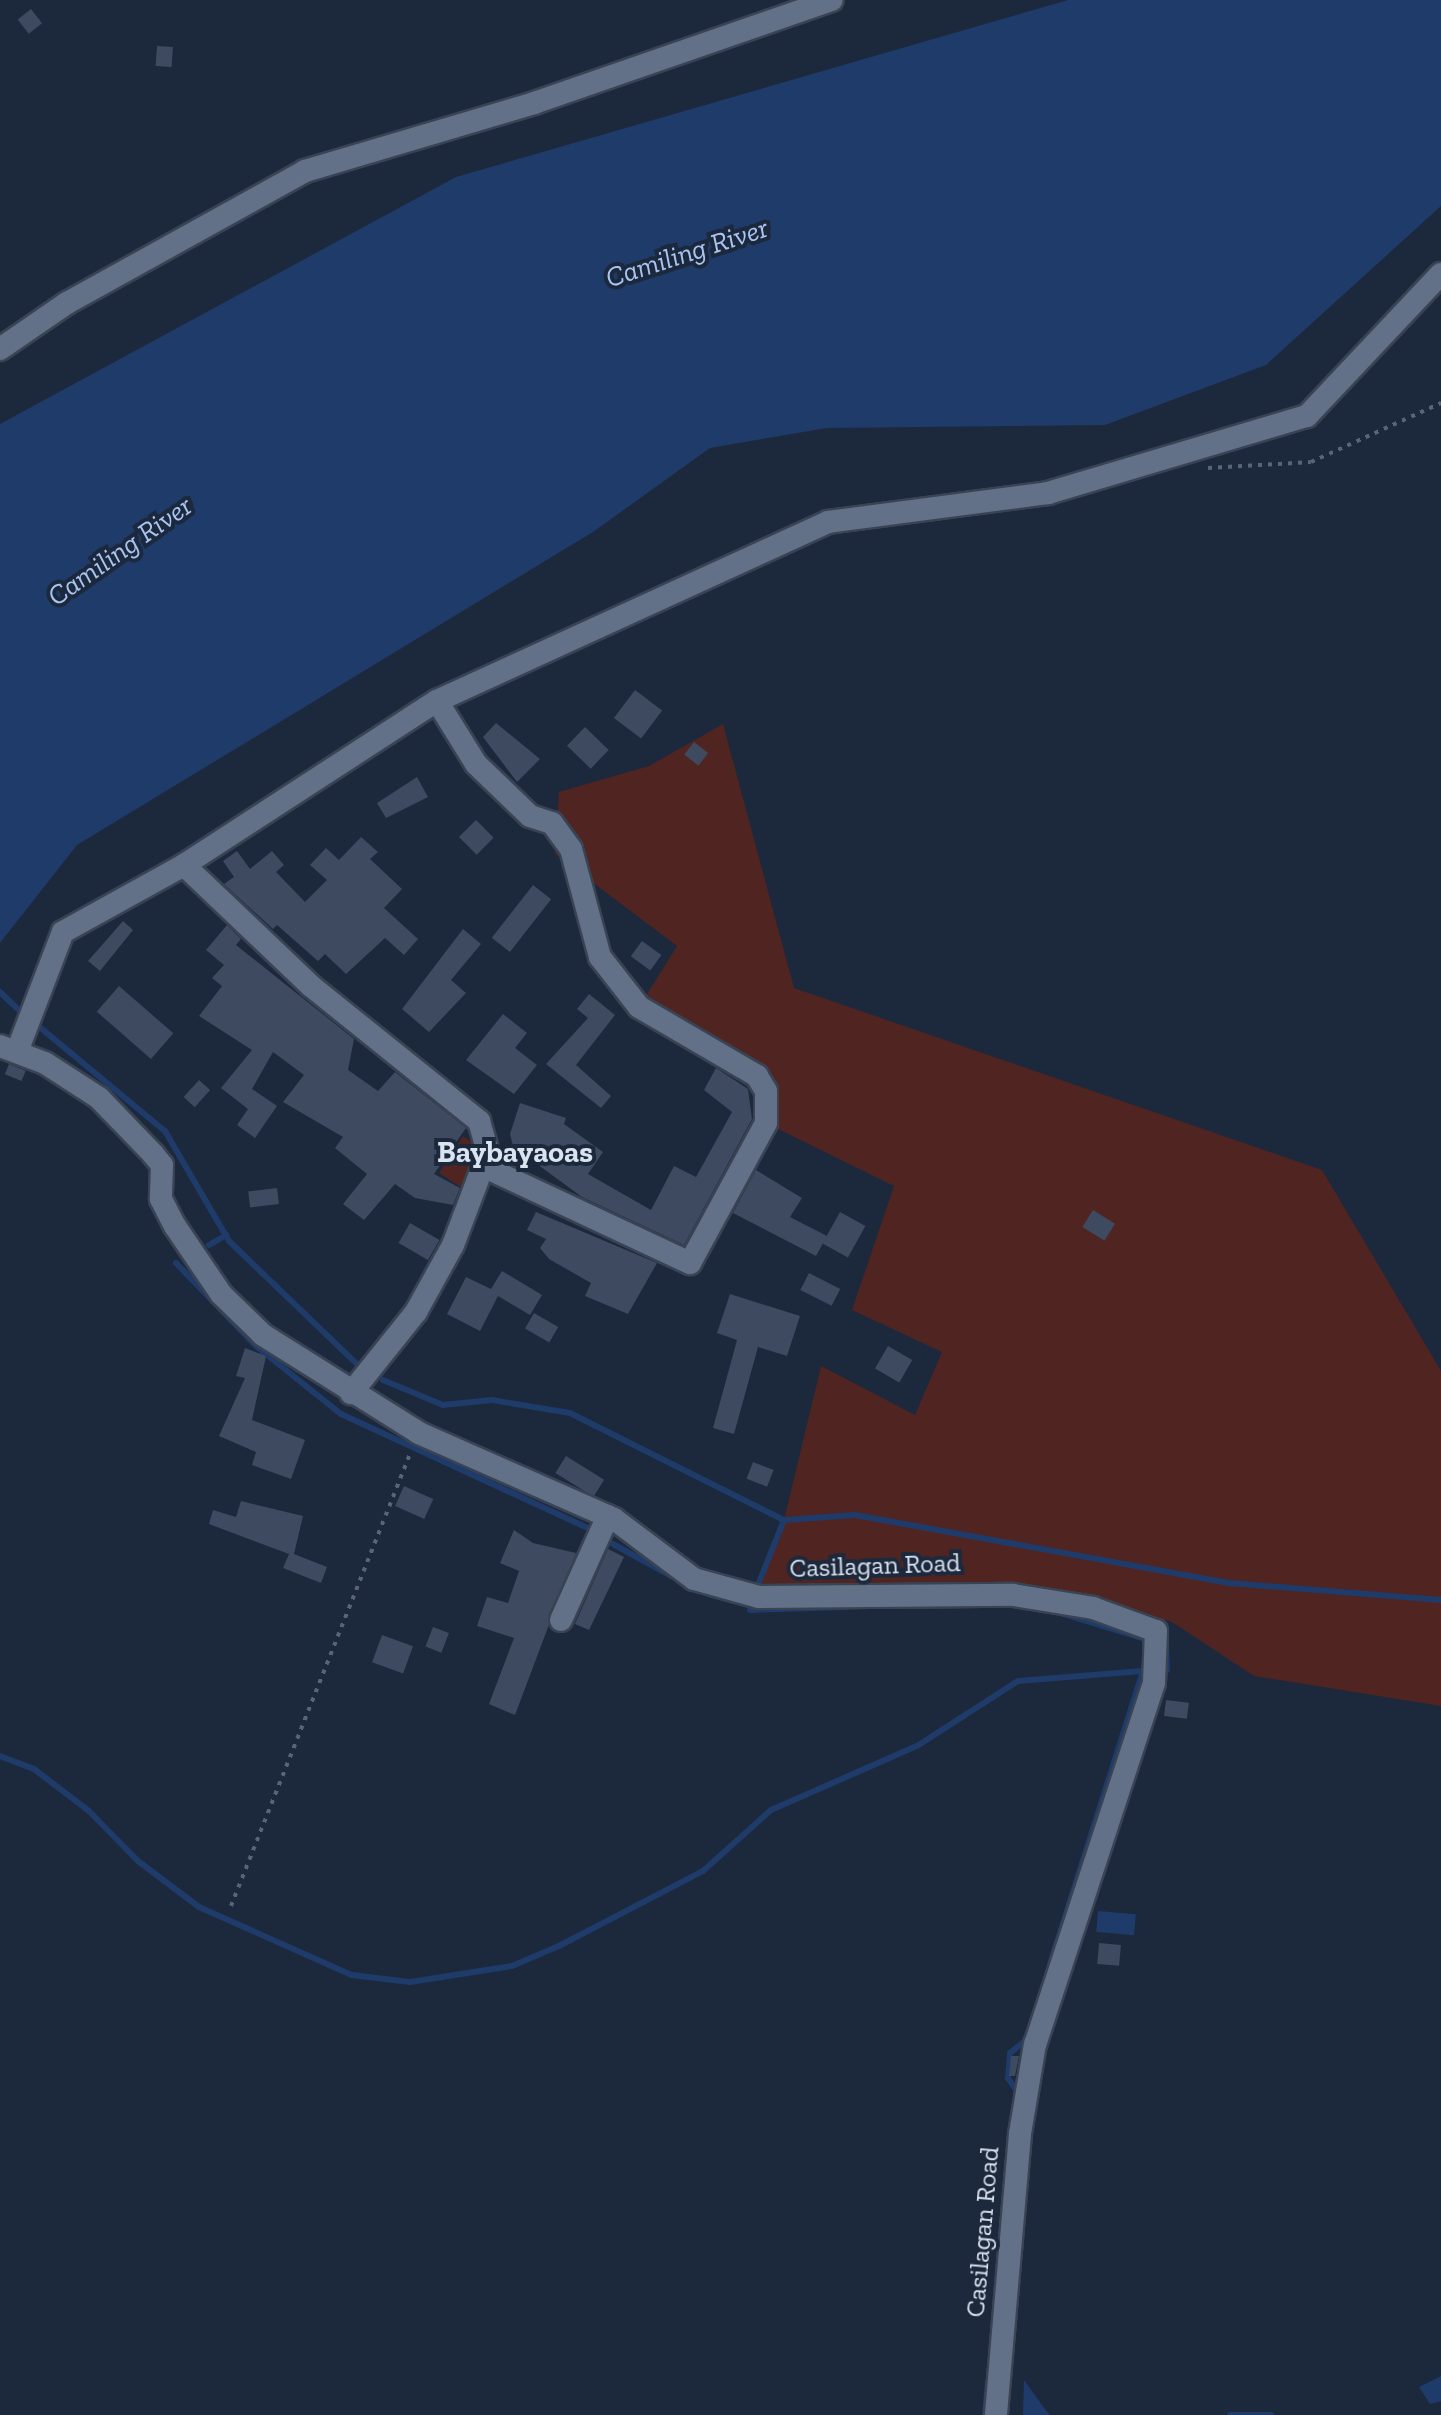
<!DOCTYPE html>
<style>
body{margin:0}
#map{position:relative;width:1441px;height:2415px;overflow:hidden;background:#1c283c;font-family:"Zilla Slab",serif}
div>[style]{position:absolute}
.green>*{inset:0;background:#502421;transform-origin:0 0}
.water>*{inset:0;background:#1f3b6a;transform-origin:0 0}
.stream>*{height:6px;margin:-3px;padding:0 3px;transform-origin:3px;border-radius:3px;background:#1f3b6a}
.building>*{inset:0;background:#3d4a60;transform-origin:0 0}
.path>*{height:4px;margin-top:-2px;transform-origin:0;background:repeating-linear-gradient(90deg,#596476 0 4px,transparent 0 10px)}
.roads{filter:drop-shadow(2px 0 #394353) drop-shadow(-2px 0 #394353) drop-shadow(0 2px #394353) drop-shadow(0 -2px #394353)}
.minor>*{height:22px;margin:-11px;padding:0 11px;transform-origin:11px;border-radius:11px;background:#627188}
span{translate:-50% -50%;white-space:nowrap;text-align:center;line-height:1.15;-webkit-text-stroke:8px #1c283c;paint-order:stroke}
.street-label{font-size:26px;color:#dae3f0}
.water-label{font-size:28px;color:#aac5f3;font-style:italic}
.quarter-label{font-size:30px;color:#dae3f0;font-weight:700}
</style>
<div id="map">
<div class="green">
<i style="clip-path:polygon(723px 724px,794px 988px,1322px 1170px,1441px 1371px,1441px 1706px,1254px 1676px,1172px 1622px,1103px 1603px,755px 1596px,784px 1520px,821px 1366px,915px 1415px,942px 1352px,852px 1310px,894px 1186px,766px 1123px,766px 1091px,639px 1007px,677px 946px,555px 854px,559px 792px,649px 766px)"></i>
<i style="left:463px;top:1136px;width:27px;height:44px;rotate:33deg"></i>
</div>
<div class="water">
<i style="clip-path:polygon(1068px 0,1441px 0,1441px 206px,1266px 365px,1105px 425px,827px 428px,710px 448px,593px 532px,77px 845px,0 943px,0 424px,456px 177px)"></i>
<i style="left:1098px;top:1911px;width:38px;height:21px;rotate:5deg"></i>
<i style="clip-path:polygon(1441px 2376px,1441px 2401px,1430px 2404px,1419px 2387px)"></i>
<i style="clip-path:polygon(1024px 2380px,1047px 2412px,1050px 2415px,1023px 2415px)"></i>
</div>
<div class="stream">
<i style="left:0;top:992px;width:28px;rotate:44deg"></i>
<i style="left:42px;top:1029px;width:160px;rotate:39.7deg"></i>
<i style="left:165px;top:1131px;width:127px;rotate:59.8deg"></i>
<i style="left:229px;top:1241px;width:178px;rotate:43.9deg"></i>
<i style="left:209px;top:1245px;width:20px;rotate:-30deg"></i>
<i style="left:176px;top:1263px;width:115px;rotate:46.1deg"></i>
<i style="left:256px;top:1346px;width:109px;rotate:38.7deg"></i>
<i style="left:341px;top:1414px;width:270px;rotate:24.8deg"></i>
<i style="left:383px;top:1380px;width:65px;rotate:22.6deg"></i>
<i style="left:443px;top:1405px;width:49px;rotate:-5.8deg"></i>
<i style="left:492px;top:1400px;width:79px;rotate:9.5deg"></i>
<i style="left:570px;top:1413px;width:239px;rotate:26.6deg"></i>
<i style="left:613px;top:1544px;width:77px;rotate:28.9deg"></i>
<i style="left:756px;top:1590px;width:75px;rotate:-68.2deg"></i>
<i style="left:784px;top:1520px;width:71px;rotate:-4deg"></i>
<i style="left:855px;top:1515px;width:380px;rotate:10.3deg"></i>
<i style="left:1229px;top:1583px;width:213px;rotate:4.6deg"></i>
<i style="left:708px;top:1594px;width:45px;rotate:15.6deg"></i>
<i style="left:750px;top:1610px;width:96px;rotate:-1.8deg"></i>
<i style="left:1060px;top:1613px;width:86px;rotate:17deg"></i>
<i style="left:1166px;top:1643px;width:27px;rotate:88deg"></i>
<i style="left:0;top:1756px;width:36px;rotate:21deg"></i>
<i style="left:34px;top:1769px;width:69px;rotate:37.4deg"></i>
<i style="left:89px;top:1811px;width:70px;rotate:45.6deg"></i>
<i style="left:138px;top:1861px;width:76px;rotate:37deg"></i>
<i style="left:199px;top:1907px;width:167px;rotate:24deg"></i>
<i style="left:352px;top:1975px;width:58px;rotate:6.9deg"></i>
<i style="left:410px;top:1982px;width:103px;rotate:-8.9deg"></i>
<i style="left:512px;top:1966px;width:51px;rotate:-23.1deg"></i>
<i style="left:559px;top:1946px;width:162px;rotate:-27.5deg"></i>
<i style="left:703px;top:1871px;width:91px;rotate:-41.9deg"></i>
<i style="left:771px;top:1810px;width:159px;rotate:-23.7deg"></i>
<i style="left:917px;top:1746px;width:120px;rotate:-32.8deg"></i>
<i style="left:1018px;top:1681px;width:125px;rotate:-4.6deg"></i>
<i style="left:1143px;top:1671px;width:308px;rotate:107.6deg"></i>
<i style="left:1017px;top:2091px;width:16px;rotate:-125deg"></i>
<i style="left:1008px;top:2078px;width:25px;rotate:-85deg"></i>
<i style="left:1010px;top:2053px;width:21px;rotate:-39deg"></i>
<i style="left:985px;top:2415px;width:34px;rotate:-85deg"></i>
<i style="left:1230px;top:2415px;width:41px"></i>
</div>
<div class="building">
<i style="left:31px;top:9px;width:18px;height:17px;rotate:52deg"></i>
<i style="left:157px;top:46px;width:16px;height:20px;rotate:4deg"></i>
<i style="left:635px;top:690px;width:34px;height:35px;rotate:37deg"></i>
<i style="clip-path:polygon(496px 723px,540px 759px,517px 782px,483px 737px)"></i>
<i style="left:585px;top:727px;width:33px;height:26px;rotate:44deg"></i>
<i style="left:694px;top:742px;width:18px;height:16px;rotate:38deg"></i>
<i style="clip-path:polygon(417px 777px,428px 797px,386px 818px,377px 803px)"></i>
<i style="left:476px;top:820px;width:25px;height:24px;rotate:45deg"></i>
<i style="clip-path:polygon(361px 837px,378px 852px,370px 859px,402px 889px,384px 908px,418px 939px,404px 955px,385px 938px,346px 974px,325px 954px,318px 961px,277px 925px,273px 929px,224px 884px,234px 877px,223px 861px,237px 851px,250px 869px,272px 851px,284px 865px,276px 872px,305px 902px,327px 880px,310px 865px,326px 848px,339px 860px)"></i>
<i style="left:533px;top:885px;width:23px;height:67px;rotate:38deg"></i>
<i style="clip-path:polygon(123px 921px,133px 930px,100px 971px,88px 961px)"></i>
<i style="clip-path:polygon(227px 925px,241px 939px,236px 945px,354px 1039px,348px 1070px,378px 1091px,395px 1072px,466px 1128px,434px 1174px,460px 1188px,453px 1205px,415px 1198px,395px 1184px,364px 1220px,343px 1204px,367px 1174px,335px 1148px,343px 1137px,283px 1102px,304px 1075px,273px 1052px,252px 1089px,277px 1106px,255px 1138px,237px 1125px,248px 1109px,221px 1088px,252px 1050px,199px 1016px,222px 986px,212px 978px,224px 965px,206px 950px)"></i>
<i style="clip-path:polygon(463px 929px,481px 944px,451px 980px,466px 993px,429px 1032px,402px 1009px)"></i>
<i style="left:642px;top:941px;width:24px;height:19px;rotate:36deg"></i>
<i style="left:119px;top:986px;width:72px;height:34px;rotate:41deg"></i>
<i style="clip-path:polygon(589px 994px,615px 1015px,576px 1065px,611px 1096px,601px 1108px,546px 1064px,588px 1018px,577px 1009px)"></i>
<i style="clip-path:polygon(503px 1014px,527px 1033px,515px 1048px,537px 1065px,514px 1094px,466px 1060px)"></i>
<i style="left:9px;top:1064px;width:18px;height:11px;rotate:22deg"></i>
<i style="clip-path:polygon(716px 1068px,748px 1089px,752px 1119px,684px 1245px,582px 1197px,530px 1159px,517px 1161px,510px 1134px,520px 1103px,566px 1118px,564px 1124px,603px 1152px,588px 1174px,651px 1210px,674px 1166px,696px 1177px,732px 1112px,704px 1090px)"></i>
<i style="left:199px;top:1080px;width:15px;height:23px;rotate:42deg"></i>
<i style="clip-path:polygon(756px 1170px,802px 1198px,790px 1217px,827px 1236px,816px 1256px,733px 1213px)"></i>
<i style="left:277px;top:1188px;width:16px;height:29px;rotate:83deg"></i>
<i style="left:1093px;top:1210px;width:26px;height:20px;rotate:32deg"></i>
<i style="clip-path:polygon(536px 1212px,657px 1263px,628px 1314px,585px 1296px,591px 1283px,549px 1259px,540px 1248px,546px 1239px,527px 1230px)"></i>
<i style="left:840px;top:1212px;width:29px;height:36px;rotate:29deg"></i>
<i style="left:410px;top:1223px;width:34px;height:23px;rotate:30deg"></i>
<i style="clip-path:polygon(502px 1271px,542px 1295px,530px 1315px,498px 1296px,480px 1331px,447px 1314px,466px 1277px,491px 1289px)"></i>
<i style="left:809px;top:1273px;width:35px;height:19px;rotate:27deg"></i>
<i style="clip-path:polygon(730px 1294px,800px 1316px,787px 1356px,758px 1347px,734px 1434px,713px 1428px,737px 1340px,717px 1333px)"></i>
<i style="left:534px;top:1313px;width:28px;height:18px;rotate:30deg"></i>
<i style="left:888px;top:1346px;width:28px;height:26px;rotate:30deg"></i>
<i style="clip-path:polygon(245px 1348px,266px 1356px,252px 1420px,305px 1440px,291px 1479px,252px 1465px,256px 1452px,219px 1436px,245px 1378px,236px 1376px)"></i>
<i style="left:566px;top:1456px;width:45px;height:20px;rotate:32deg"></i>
<i style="left:753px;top:1462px;width:22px;height:18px;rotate:21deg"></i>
<i style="left:404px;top:1486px;width:32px;height:22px;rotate:24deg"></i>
<i style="clip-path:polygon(241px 1501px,303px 1516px,294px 1554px,327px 1567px,321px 1583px,283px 1568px,289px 1554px,209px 1524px,213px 1510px,236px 1517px)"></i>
<i style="clip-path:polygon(514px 1530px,533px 1543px,576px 1553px,515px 1715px,489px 1704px,514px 1638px,477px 1626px,487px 1597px,508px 1603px,519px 1571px,500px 1563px)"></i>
<i style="clip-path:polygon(608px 1549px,624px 1557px,589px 1630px,575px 1624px)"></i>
<i style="left:433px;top:1627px;width:17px;height:21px;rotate:21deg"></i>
<i style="left:382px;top:1635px;width:33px;height:29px;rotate:20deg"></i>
<i style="left:1166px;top:1700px;width:23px;height:16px;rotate:7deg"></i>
<i style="left:1099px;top:1943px;width:22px;height:21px;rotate:5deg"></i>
<i style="clip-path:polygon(1011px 2056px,1019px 2056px,1015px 2076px,1009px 2076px)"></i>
</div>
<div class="path">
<i style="left:1208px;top:468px;width:103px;rotate:-3.3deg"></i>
<i style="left:1311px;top:462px;width:143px;rotate:-24.4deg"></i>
<i style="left:231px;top:1906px;width:489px;rotate:-68.4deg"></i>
</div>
<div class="roads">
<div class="minor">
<i style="left:0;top:349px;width:81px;rotate:-34.5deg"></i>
<i style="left:67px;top:303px;width:272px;rotate:-29deg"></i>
<i style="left:305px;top:171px;width:239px;rotate:-16.5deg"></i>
<i style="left:534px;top:103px;width:315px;rotate:-19.1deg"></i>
<i style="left:437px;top:701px;width:430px;rotate:-24.6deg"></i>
<i style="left:828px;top:522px;width:222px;rotate:-7.5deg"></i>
<i style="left:1048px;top:493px;width:270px;rotate:-16.6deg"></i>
<i style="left:1307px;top:416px;width:195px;rotate:-46.7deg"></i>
<i style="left:184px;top:865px;width:175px;rotate:43.6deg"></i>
<i style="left:311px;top:986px;width:216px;rotate:38.8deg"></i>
<i style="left:479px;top:1121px;width:33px;rotate:74deg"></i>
<i style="left:488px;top:1153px;width:98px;rotate:110.8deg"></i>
<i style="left:453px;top:1245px;width:77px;rotate:118.9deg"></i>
<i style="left:416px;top:1312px;width:104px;rotate:128.7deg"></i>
<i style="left:0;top:1046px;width:48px;rotate:20.7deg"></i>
<i style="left:45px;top:1063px;width:64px;rotate:32.9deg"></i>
<i style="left:99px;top:1098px;width:78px;rotate:46deg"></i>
<i style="left:153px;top:1154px;width:14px;rotate:51deg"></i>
<i style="left:162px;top:1165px;width:34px;rotate:92deg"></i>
<i style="left:161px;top:1199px;width:30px;rotate:63deg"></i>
<i style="left:175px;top:1226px;width:82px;rotate:55.9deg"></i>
<i style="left:221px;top:1294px;width:59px;rotate:44.3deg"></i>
<i style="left:263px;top:1335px;width:184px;rotate:32.1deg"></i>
<i style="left:419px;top:1433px;width:213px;rotate:23.8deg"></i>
<i style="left:614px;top:1519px;width:100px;rotate:36.9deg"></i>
<i style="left:694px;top:1579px;width:67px;rotate:15.5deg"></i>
<i style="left:759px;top:1597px;width:254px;rotate:-0.5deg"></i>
<i style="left:1013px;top:1595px;width:81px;rotate:9.2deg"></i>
<i style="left:1093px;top:1608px;width:67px;rotate:20.1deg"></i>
<i style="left:1156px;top:1631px;width:52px;rotate:92.2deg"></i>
<i style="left:1154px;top:1683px;width:380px;rotate:108.2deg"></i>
<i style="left:1035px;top:2044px;width:91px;rotate:99.5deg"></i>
<i style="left:1020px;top:2134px;width:282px;rotate:94.9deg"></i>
<i style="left:18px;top:1049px;width:125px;rotate:-69deg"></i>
<i style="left:63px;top:932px;width:138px;rotate:-29deg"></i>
<i style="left:184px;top:865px;width:302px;rotate:-33deg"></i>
<i style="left:437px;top:701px;width:74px;rotate:58.2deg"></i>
<i style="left:476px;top:764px;width:75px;rotate:43.9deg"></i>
<i style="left:530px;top:816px;width:23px;rotate:18deg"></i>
<i style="left:552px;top:823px;width:32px;rotate:54deg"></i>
<i style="left:571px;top:849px;width:112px;rotate:75deg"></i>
<i style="left:600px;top:957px;width:63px;rotate:52deg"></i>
<i style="left:639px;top:1007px;width:137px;rotate:30.3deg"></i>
<i style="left:757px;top:1076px;width:17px;rotate:59deg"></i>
<i style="left:766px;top:1091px;width:32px;rotate:90deg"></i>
<i style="left:766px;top:1123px;width:159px;rotate:118.5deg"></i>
<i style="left:690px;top:1263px;width:226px;rotate:-154.9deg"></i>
<i style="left:561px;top:1620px;width:114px;rotate:-65.7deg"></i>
</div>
</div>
<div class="street-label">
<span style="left:875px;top:1566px;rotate:-2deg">Casilagan Road</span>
<span style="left:983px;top:2232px;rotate:-85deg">Casilagan Road</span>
</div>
<div class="water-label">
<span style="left:687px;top:253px;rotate:-18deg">Camiling River</span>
<span style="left:120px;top:551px;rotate:-35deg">Camiling River</span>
</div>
<div class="quarter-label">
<span style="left:515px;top:1152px">Baybayaoas</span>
</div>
</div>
